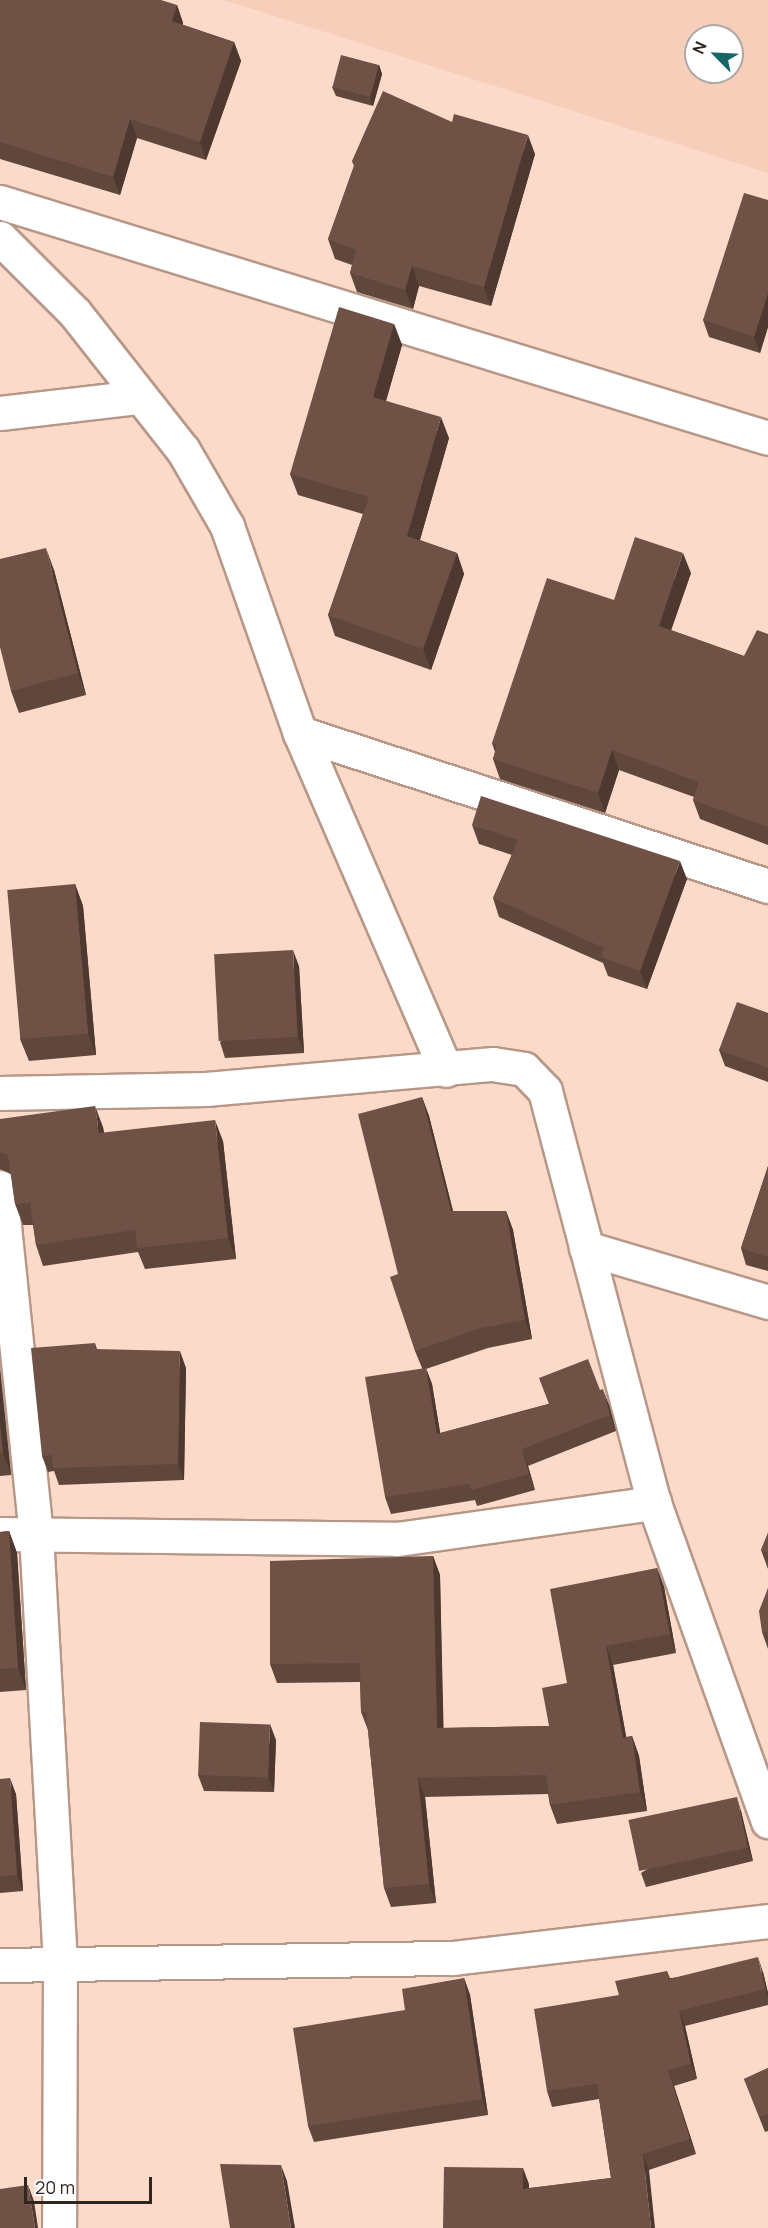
<!DOCTYPE html>
<style>
body{margin:0}
#map{position:relative;width:768px;height:2228px;overflow:hidden;background:#fcdaca;font-family:Manrope,sans-serif}
div>[style]{position:absolute}
.built>*{inset:0;background:#f7ceba}
.roads{filter:drop-shadow(2px 0 #b79787) drop-shadow(-2px 0 #b79787) drop-shadow(0 2px #b79787) drop-shadow(0 -2px #b79787)}
.street>*{height:33px;margin:-16.5px;padding:0 16.5px;transform-origin:16.5px;border-radius:16.5px;background:#fff}
.wall>*{inset:0;background:#5f473b}
.shaded-wall>*{inset:0;background:#4e3930}
.building>*{inset:0;background:#6f5245;transform-origin:0 0}
span{translate:-50% -50%;white-space:nowrap;text-align:center;line-height:1.15;-webkit-text-stroke:6px #fff;paint-order:stroke}
.north{position:absolute;left:684px;top:24px;width:60px;height:60px;box-sizing:border-box;background:#fff;border:2px solid #ada8a5;border-radius:50%;rotate:294deg;font-size:16px;font-weight:700;line-height:24px;text-align:center;color:#31251f}
.north::after{content:'';display:block;margin:auto;width:21px;height:27px;background:#176667;clip-path:polygon(50% 0,100% 100%,50% 72%,0 100%)}
.scale{position:absolute;left:24px;top:2177px;width:128px;height:27px;box-sizing:border-box;border:3px solid #31251f;border-top:0;padding-left:8px;font-size:18px;line-height:21px;white-space:nowrap;color:#31251f;-webkit-text-stroke:4px #fff;paint-order:stroke}
</style>
<div id="map">
<div class="built">
<i style="clip-path:polygon(evenodd,224px 0,768px 0,768px 173px,224px 0,696px 36px,732px 36px,732px 72px,696px 72px,696px 36px)"></i>
</div>
<div class="roads">
<div class="street">
<i style="left:0;top:202px;width:803px;rotate:17.08deg"></i>
<i style="left:0;top:238px;width:106px;rotate:45deg"></i>
<i style="left:75px;top:313px;width:174px;rotate:51.8deg"></i>
<i style="left:183px;top:450px;width:88px;rotate:59.9deg"></i>
<i style="left:227px;top:526px;width:219px;rotate:70.6deg"></i>
<i style="left:300px;top:733px;width:367px;rotate:66.6deg"></i>
<i style="left:0;top:413px;width:140px;rotate:-6.6deg"></i>
<i style="left:300px;top:733px;width:492px;rotate:18.1deg"></i>
<i style="left:0;top:1093px;width:206px;rotate:-1.1deg"></i>
<i style="left:206px;top:1089px;width:288px;rotate:-5deg"></i>
<i style="left:493px;top:1064px;width:31px;rotate:9deg"></i>
<i style="left:524px;top:1069px;width:30px;rotate:46deg"></i>
<i style="left:545px;top:1091px;width:426px;rotate:75.2deg"></i>
<i style="left:0;top:1187px;width:349px;rotate:84.1deg"></i>
<i style="left:36px;top:1534px;width:430px;rotate:86.8deg"></i>
<i style="left:60px;top:1963px;width:265px;rotate:90.2deg"></i>
<i style="left:586px;top:1248px;width:190px;rotate:16.5deg"></i>
<i style="left:0;top:1534px;width:397px;rotate:0.7deg"></i>
<i style="left:397px;top:1539px;width:260px;rotate:-8deg"></i>
<i style="left:654px;top:1503px;width:338px;rotate:70.3deg"></i>
<i style="left:0;top:1965px;width:453px;rotate:-0.9deg"></i>
<i style="left:453px;top:1958px;width:317px;rotate:-6.7deg"></i>
</div>
</div>
<div class="wall">
<i style="clip-path:polygon(0 0,177px 5px,183px 23px,183px 25px,234px 42px,241px 61px,206px 160px,137px 138px,120px 195px,0 159px)"></i>
<i style="clip-path:polygon(379px 65px,382px 74px,373px 106px,336px 96px,332px 87px)"></i>
<i style="clip-path:polygon(452px 122px,535px 154px,491px 306px,419px 286px,413px 309px,357px 292px,350px 273px,352px 265px,335px 259px,328px 239px,354px 166px,352px 161px)"></i>
<i style="clip-path:polygon(768px 200px,768px 327px,760px 353px,709px 337px,703px 320px)"></i>
<i style="clip-path:polygon(394px 324px,402px 345px,386px 401px,449px 438px,420px 540px,457px 553px,464px 574px,431px 670px,335px 636px,328px 615px,363px 514px,298px 495px,290px 474px)"></i>
<i style="clip-path:polygon(54px 570px,86px 695px,19px 713px,11px 691px)"></i>
<i style="clip-path:polygon(691px 573px,671px 630px,744px 656px,768px 634px,768px 845px,700px 819px,693px 800px,694px 797px,619px 770px,605px 813px,500px 779px,493px 759px,495px 752px,492px 743px,614px 600px)"></i>
<i style="clip-path:polygon(472px 825px,687px 879px,647px 989px,608px 976px,603px 963px,499px 917px,493px 898px,512px 855px,479px 844px)"></i>
<i style="clip-path:polygon(75px 884px,83px 906px,96px 1055px,29px 1061px,20px 1039px)"></i>
<i style="clip-path:polygon(299px 966px,304px 1053px,225px 1058px,220px 1042px)"></i>
<i style="clip-path:polygon(768px 1013px,768px 1082px,725px 1066px,719px 1050px)"></i>
<i style="clip-path:polygon(422px 1097px,429px 1116px,453px 1211px,506px 1211px,513px 1230px,532px 1339px,488px 1348px,426px 1369px,432px 1384px,440px 1433px,600px 1390px,609px 1405px,616px 1431px,528px 1466px,535px 1490px,477px 1506px,475px 1500px,391px 1514px,385px 1497px,422px 1368px,415px 1351px,398px 1274px)"></i>
<i style="clip-path:polygon(0 1119px,103px 1127px,104px 1133px,223px 1141px,236px 1259px,145px 1269px,138px 1252px,43px 1266px,36px 1245px,33px 1225px,23px 1225px,15px 1204px,11px 1174px,0 1169px)"></i>
<i style="clip-path:polygon(768px 1166px,768px 1271px,746px 1265px,741px 1248px)"></i>
<i style="clip-path:polygon(95px 1343px,97px 1349px,186px 1368px,184px 1480px,59px 1485px,54px 1471px,48px 1472px,42px 1456px)"></i>
<i style="clip-path:polygon(0 1369px,11px 1475px,0 1476px)"></i>
<i style="clip-path:polygon(9px 1531px,17px 1553px,26px 1690px,0 1692px,0 1532px)"></i>
<i style="clip-path:polygon(768px 1533px,768px 1569px,761px 1550px)"></i>
<i style="clip-path:polygon(433px 1556px,440px 1575px,443px 1728px,549px 1726px,567px 1683px,657px 1568px,664px 1587px,676px 1653px,613px 1665px,626px 1737px,632px 1736px,639px 1756px,647px 1811px,557px 1824px,550px 1805px,548px 1794px,425px 1797px,436px 1903px,391px 1907px,384px 1888px,368px 1730px,361px 1712px,360px 1682px,277px 1683px,270px 1664px)"></i>
<i style="clip-path:polygon(768px 1588px,768px 1649px,762px 1632px)"></i>
<i style="clip-path:polygon(276px 1740px,274px 1792px,204px 1791px,198px 1775px)"></i>
<i style="clip-path:polygon(0 1779px,16px 1794px,23px 1891px,0 1893px)"></i>
<i style="clip-path:polygon(741px 1811px,753px 1861px,646px 1887px,641px 1873px)"></i>
<i style="clip-path:polygon(667px 1971px,670px 1978px,763px 1972px,768px 1993px,768px 2005px,685px 2026px,697px 2079px,674px 2086px,696px 2154px,649px 2170px,443px 2228px,529px 2184px,529px 2188px,611px 2178px,599px 2099px,552px 2107px,547px 2091px,619px 1995px)"></i>
<i style="clip-path:polygon(464px 1978px,470px 1995px,488px 2115px,314px 2142px,308px 2126px,405px 2010px)"></i>
<i style="clip-path:polygon(768px 2068px,768px 2131px,765px 2132px,744px 2079px)"></i>
</div>
<div class="shaded-wall">
<i style="clip-path:polygon(177px 5px,183px 23px,179px 39px,172px 21px)"></i>
<i style="clip-path:polygon(234px 42px,241px 61px,206px 160px,200px 142px)"></i>
<i style="clip-path:polygon(379px 65px,382px 74px,373px 106px,370px 97px)"></i>
<i style="clip-path:polygon(130px 119px,137px 138px,120px 195px,113px 177px)"></i>
<i style="clip-path:polygon(528px 135px,535px 154px,491px 306px,484px 287px)"></i>
<i style="clip-path:polygon(412px 266px,419px 286px,413px 309px,405px 290px)"></i>
<i style="clip-path:polygon(768px 293px,768px 327px,760px 353px,754px 337px)"></i>
<i style="clip-path:polygon(394px 324px,402px 345px,381px 418px,373px 397px)"></i>
<i style="clip-path:polygon(441px 417px,449px 438px,415px 557px,407px 536px)"></i>
<i style="clip-path:polygon(46px 548px,54px 570px,86px 695px,78px 673px)"></i>
<i style="clip-path:polygon(457px 553px,464px 574px,431px 670px,423px 649px)"></i>
<i style="clip-path:polygon(683px 553px,691px 573px,666px 645px,659px 626px)"></i>
<i style="clip-path:polygon(612px 750px,619px 770px,605px 813px,598px 793px)"></i>
<i style="clip-path:polygon(680px 861px,687px 879px,647px 989px,640px 971px)"></i>
<i style="clip-path:polygon(75px 884px,83px 906px,96px 1055px,88px 1033px)"></i>
<i style="clip-path:polygon(293px 950px,299px 966px,304px 1053px,298px 1037px)"></i>
<i style="clip-path:polygon(422px 1097px,429px 1116px,458px 1231px,451px 1211px)"></i>
<i style="clip-path:polygon(95px 1106px,103px 1127px,107px 1154px,99px 1133px)"></i>
<i style="clip-path:polygon(215px 1120px,223px 1141px,236px 1259px,228px 1238px)"></i>
<i style="clip-path:polygon(506px 1211px,513px 1230px,532px 1339px,525px 1320px)"></i>
<i style="clip-path:polygon(180px 1351px,186px 1368px,184px 1480px,178px 1464px)"></i>
<i style="clip-path:polygon(426px 1368px,432px 1384px,443px 1450px,437px 1434px)"></i>
<i style="clip-path:polygon(0 1369px,11px 1475px,3px 1453px,0 1424px)"></i>
<i style="clip-path:polygon(603px 1389px,609px 1405px,616px 1431px,610px 1415px)"></i>
<i style="clip-path:polygon(522px 1449px,528px 1466px,535px 1490px,529px 1474px)"></i>
<i style="clip-path:polygon(9px 1531px,17px 1553px,26px 1690px,18px 1668px)"></i>
<i style="clip-path:polygon(433px 1556px,440px 1575px,444px 1747px,437px 1728px)"></i>
<i style="clip-path:polygon(657px 1568px,664px 1587px,676px 1653px,670px 1634px)"></i>
<i style="clip-path:polygon(606px 1646px,613px 1665px,630px 1757px,623px 1738px)"></i>
<i style="clip-path:polygon(270px 1724px,276px 1740px,274px 1792px,268px 1776px)"></i>
<i style="clip-path:polygon(632px 1736px,639px 1756px,647px 1811px,640px 1792px)"></i>
<i style="clip-path:polygon(10px 1778px,16px 1794px,23px 1891px,17px 1875px)"></i>
<i style="clip-path:polygon(418px 1778px,425px 1797px,436px 1903px,429px 1884px)"></i>
<i style="clip-path:polygon(737px 1797px,741px 1811px,753px 1861px,748px 1848px)"></i>
<i style="clip-path:polygon(758px 1957px,763px 1972px,768px 1993px,768px 1997px)"></i>
<i style="clip-path:polygon(464px 1978px,470px 1995px,488px 2115px,482px 2099px)"></i>
<i style="clip-path:polygon(679px 2011px,685px 2026px,697px 2079px,691px 2064px)"></i>
<i style="clip-path:polygon(668px 2070px,674px 2086px,696px 2154px,690px 2139px)"></i>
<i style="clip-path:polygon(643px 2154px,649px 2170px,655px 2228px,651px 2228px)"></i>
<i style="clip-path:polygon(281px 2165px,287px 2181px,295px 2228px,291px 2228px)"></i>
<i style="clip-path:polygon(523px 2168px,529px 2184px,529px 2204px,523px 2189px)"></i>
<i style="clip-path:polygon(28px 2185px,34px 2201px,38px 2228px,35px 2228px)"></i>
</div>
<div class="building">
<i style="clip-path:polygon(0 0,161px 0,177px 5px,172px 21px,234px 42px,200px 142px,130px 119px,113px 177px,0 142px)"></i>
<i style="left:341px;top:55px;width:39px;height:33px;rotate:15deg"></i>
<i style="clip-path:polygon(383px 91px,452px 122px,454px 114px,528px 135px,484px 287px,412px 266px,405px 290px,350px 273px,356px 250px,328px 239px,355px 163px,352px 161px)"></i>
<i style="clip-path:polygon(744px 193px,768px 200px,768px 293px,754px 337px,703px 320px)"></i>
<i style="clip-path:polygon(339px 307px,394px 324px,373px 397px,441px 417px,407px 536px,457px 553px,423px 649px,328px 615px,369px 497px,290px 474px)"></i>
<i style="clip-path:polygon(635px 537px,683px 553px,659px 626px,744px 656px,757px 630px,768px 634px,768px 827px,693px 800px,699px 782px,612px 750px,598px 793px,493px 759px,497px 745px,492px 743px,547px 578px,614px 600px)"></i>
<i style="clip-path:polygon(46px 548px,78px 673px,11px 691px,0 647px,0 559px)"></i>
<i style="clip-path:polygon(481px 796px,680px 861px,640px 971px,601px 957px,604px 948px,493px 898px,518px 840px,472px 825px)"></i>
<i style="left:75px;top:884px;width:150px;height:68px;rotate:85deg"></i>
<i style="left:293px;top:950px;width:87px;height:79px;rotate:87deg"></i>
<i style="clip-path:polygon(737px 1002px,768px 1013px,768px 1068px,719px 1050px)"></i>
<i style="clip-path:polygon(422px 1097px,451px 1211px,506px 1211px,525px 1320px,481px 1328px,415px 1351px,390px 1277px,398px 1274px,358px 1114px)"></i>
<i style="clip-path:polygon(95px 1106px,99px 1133px,215px 1120px,228px 1238px,137px 1248px,135px 1230px,36px 1245px,30px 1203px,15px 1204px,8px 1155px,0 1152px,0 1119px)"></i>
<i style="clip-path:polygon(768px 1166px,768px 1257px,741px 1248px)"></i>
<i style="clip-path:polygon(95px 1343px,95px 1349px,180px 1351px,178px 1464px,53px 1468px,52px 1455px,42px 1456px,31px 1348px)"></i>
<i style="clip-path:polygon(588px 1359px,600px 1390px,603px 1389px,610px 1415px,522px 1449px,529px 1474px,471px 1490px,470px 1484px,385px 1497px,365px 1377px,426px 1368px,437px 1434px,549px 1404px,539px 1378px)"></i>
<i style="clip-path:polygon(0 1424px,3px 1453px,0 1453px)"></i>
<i style="clip-path:polygon(9px 1531px,18px 1668px,0 1669px,0 1532px)"></i>
<i style="clip-path:polygon(768px 1533px,768px 1553px,761px 1550px)"></i>
<i style="clip-path:polygon(433px 1556px,437px 1728px,549px 1726px,542px 1688px,567px 1683px,550px 1589px,657px 1568px,670px 1634px,606px 1646px,623px 1738px,632px 1736px,640px 1792px,550px 1805px,546px 1775px,418px 1778px,429px 1884px,384px 1888px,366px 1712px,361px 1712px,360px 1663px,270px 1664px,270px 1561px)"></i>
<i style="clip-path:polygon(768px 1588px,768px 1633px,762px 1632px,759px 1611px)"></i>
<i style="left:200px;top:1722px;width:70px;height:53px;rotate:2deg"></i>
<i style="clip-path:polygon(10px 1778px,17px 1875px,0 1876px,0 1779px)"></i>
<i style="left:737px;top:1797px;width:52px;height:111px;rotate:78deg"></i>
<i style="clip-path:polygon(758px 1957px,765px 1989px,679px 2011px,691px 2064px,668px 2070px,690px 2139px,643px 2154px,651px 2228px,443px 2228px,444px 2167px,523px 2168px,523px 2189px,611px 2178px,597px 2084px,547px 2091px,534px 2009px,619px 1995px,615px 1981px,667px 1971px,669px 1979px)"></i>
<i style="clip-path:polygon(464px 1978px,482px 2099px,308px 2126px,293px 2028px,405px 2010px,402px 1989px)"></i>
<i style="clip-path:polygon(768px 2068px,768px 2114px,760px 2117px,744px 2079px)"></i>
<i style="clip-path:polygon(220px 2164px,281px 2165px,291px 2228px,230px 2228px)"></i>
<i style="clip-path:polygon(28px 2185px,35px 2228px,0 2228px,0 2189px)"></i>
</div>
<div class="north">N</div>
<div class="scale">20 m</div>
</div>
